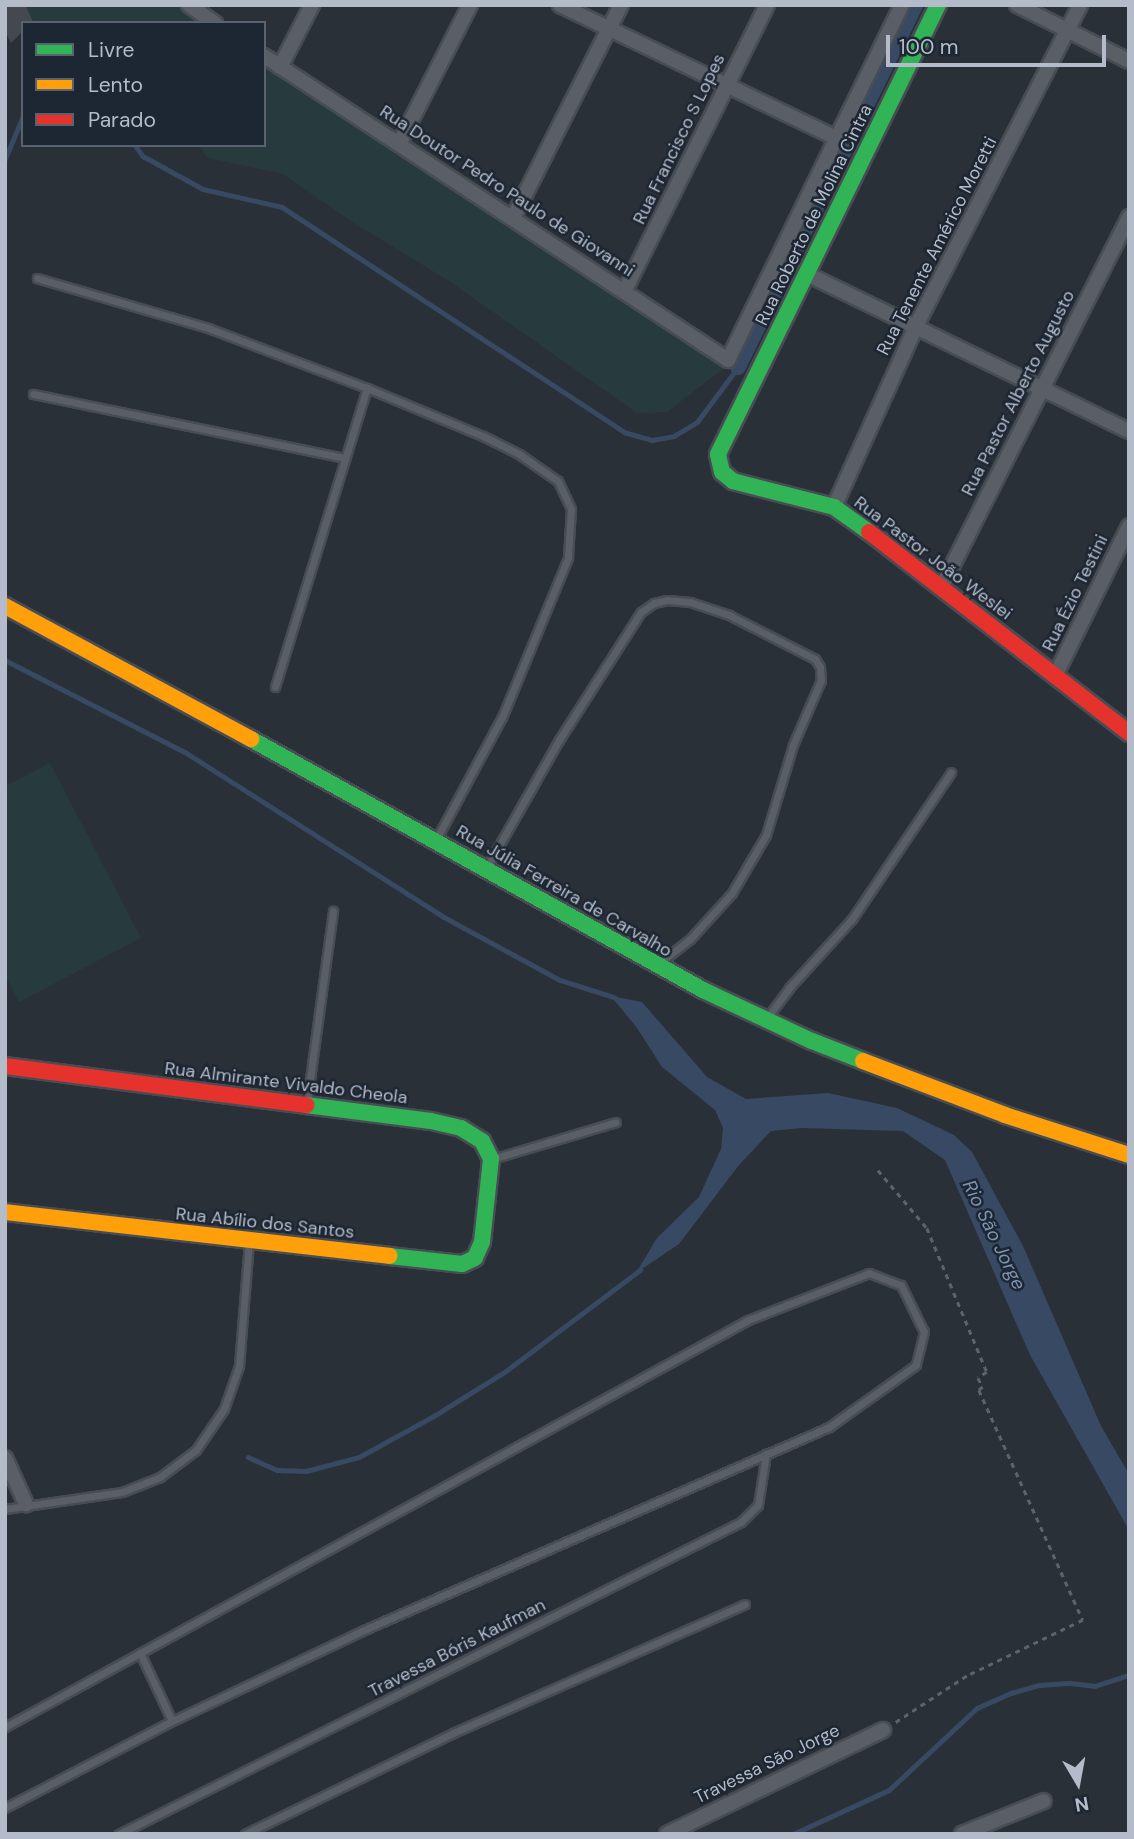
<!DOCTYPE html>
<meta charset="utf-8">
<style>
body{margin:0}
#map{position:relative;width:1134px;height:1839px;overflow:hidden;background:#2a3038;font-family:"DM Sans",sans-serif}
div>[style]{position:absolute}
.green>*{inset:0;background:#273a3e}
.water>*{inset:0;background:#384963}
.stream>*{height:4.5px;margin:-2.25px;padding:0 2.25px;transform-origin:2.25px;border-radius:2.25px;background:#384963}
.canal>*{height:16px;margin:-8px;padding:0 8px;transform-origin:8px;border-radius:8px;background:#384963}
.building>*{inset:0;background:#444950}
.path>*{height:2.5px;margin-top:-1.25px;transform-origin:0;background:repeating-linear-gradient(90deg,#5d636a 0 5px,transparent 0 10px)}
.roads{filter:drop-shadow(2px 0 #484c53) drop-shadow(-2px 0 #484c53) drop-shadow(0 2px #484c53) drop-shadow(0 -2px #484c53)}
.lane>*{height:7px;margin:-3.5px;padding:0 3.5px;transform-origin:3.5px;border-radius:3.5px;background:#5a5e66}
.street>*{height:14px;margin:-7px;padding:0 7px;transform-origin:7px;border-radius:7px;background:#5a5e66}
.fast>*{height:16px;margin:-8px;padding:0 8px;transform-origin:8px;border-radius:8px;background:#30b455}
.slow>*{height:16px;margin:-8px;padding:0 8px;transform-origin:8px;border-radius:8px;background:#ff9f0a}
.jam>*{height:16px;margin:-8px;padding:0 8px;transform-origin:8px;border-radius:8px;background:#e5322d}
span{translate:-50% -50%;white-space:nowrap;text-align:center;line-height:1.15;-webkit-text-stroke:5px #1d2633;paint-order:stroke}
.street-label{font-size:18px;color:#b4bcc9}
.water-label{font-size:19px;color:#7c92b1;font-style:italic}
.frame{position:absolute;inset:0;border:7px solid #b4bcc9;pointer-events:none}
.legend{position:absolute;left:21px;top:21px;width:245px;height:126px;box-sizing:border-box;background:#1d2633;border:2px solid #59626f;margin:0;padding:9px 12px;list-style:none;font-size:21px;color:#b4bcc9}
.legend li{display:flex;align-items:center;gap:14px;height:35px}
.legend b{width:35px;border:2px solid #59626f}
.north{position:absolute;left:1043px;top:1748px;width:70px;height:70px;-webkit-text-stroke:5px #1d2633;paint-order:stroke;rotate:170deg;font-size:19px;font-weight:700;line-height:28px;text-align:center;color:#b4bcc9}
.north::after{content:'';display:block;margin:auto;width:24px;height:32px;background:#b4bcc9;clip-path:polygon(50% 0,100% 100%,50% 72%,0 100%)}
.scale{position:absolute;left:886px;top:35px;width:220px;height:32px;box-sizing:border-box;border:4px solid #b4bcc9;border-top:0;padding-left:9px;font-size:21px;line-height:24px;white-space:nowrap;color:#b4bcc9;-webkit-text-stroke:5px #1d2633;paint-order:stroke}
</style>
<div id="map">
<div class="green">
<i style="clip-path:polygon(24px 5px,189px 5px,215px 23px,35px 23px)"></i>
<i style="clip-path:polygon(264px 56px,732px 362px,667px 412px,637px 413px,452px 283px,348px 219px,283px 174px,208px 158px,198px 145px,264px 145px)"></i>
<i style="clip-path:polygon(50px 763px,141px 938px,19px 1002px,5px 975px,5px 786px)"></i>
</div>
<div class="water">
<i style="clip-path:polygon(611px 996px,642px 1002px,707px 1077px,746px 1099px,828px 1093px,897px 1108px,954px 1135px,972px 1152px,1023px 1246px,1101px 1426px,1129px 1474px,1129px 1530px,1030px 1355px,945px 1160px,903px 1131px,801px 1128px,771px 1131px,739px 1165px,679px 1244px,636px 1273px,657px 1238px,699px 1197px,721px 1149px,723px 1128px,715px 1110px,662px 1067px,637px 1028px)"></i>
</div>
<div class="stream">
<i style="left:135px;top:145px;width:14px;rotate:54deg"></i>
<i style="left:143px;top:156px;width:68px;rotate:28.8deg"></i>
<i style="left:203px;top:189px;width:81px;rotate:12.8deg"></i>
<i style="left:282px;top:207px;width:409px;rotate:33.3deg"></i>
<i style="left:624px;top:432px;width:29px;rotate:16deg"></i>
<i style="left:652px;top:440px;width:22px;rotate:-10deg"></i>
<i style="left:674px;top:436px;width:27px;rotate:-31deg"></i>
<i style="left:697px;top:422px;width:69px;rotate:-53.3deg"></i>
<i style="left:5px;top:159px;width:47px;rotate:-67.3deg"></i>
<i style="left:5px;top:660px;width:202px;rotate:27.1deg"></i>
<i style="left:185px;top:752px;width:307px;rotate:32.5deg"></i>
<i style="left:444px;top:917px;width:132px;rotate:28.5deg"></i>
<i style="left:560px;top:980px;width:57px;rotate:17.5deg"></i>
<i style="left:248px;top:1457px;width:32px;rotate:24deg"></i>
<i style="left:277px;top:1470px;width:29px;rotate:2deg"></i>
<i style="left:306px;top:1471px;width:55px;rotate:-14.8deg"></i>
<i style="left:359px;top:1457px;width:85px;rotate:-28.7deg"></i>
<i style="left:434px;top:1416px;width:85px;rotate:-32deg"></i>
<i style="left:506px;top:1371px;width:168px;rotate:-37deg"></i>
<i style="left:793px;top:1834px;width:106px;rotate:-24.6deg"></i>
<i style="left:889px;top:1790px;width:120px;rotate:-43deg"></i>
<i style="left:977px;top:1708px;width:37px;rotate:-24deg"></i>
<i style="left:1011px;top:1693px;width:29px;rotate:-16deg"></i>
<i style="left:1039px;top:1685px;width:32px;rotate:-4deg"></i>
<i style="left:1071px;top:1683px;width:24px;rotate:7deg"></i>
<i style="left:1095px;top:1686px;width:36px;rotate:-18deg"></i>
</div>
<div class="canal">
<i style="left:738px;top:367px;width:403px;rotate:-63.9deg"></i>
</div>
<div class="building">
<i style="clip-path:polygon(5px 5px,25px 5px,34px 23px,23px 23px,23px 31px,11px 43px,5px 31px)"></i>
</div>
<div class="path">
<i style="left:878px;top:1170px;width:76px;rotate:49.8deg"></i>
<i style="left:927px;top:1228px;width:156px;rotate:67.4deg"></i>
<i style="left:987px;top:1372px;width:11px;rotate:146deg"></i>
<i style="left:978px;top:1378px;width:10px;rotate:61deg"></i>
<i style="left:983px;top:1387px;width:5px;rotate:143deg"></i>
<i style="left:979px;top:1390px;width:252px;rotate:65.7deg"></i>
<i style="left:1083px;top:1620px;width:129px;rotate:154.2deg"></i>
<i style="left:967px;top:1676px;width:86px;rotate:146.9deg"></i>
</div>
<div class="roads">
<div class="lane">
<i style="left:37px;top:278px;width:178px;rotate:16.3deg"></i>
<i style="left:208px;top:328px;width:170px;rotate:20.7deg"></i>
<i style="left:367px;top:388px;width:126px;rotate:22.5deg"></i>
<i style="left:483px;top:436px;width:40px;rotate:26.6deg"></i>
<i style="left:519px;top:454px;width:47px;rotate:34.7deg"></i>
<i style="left:558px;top:481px;width:31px;rotate:65deg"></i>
<i style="left:571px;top:509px;width:49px;rotate:93.5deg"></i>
<i style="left:568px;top:558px;width:172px;rotate:112.5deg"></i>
<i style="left:502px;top:717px;width:135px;rotate:118.3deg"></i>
<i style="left:33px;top:394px;width:319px;rotate:11.6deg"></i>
<i style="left:275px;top:687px;width:313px;rotate:-72.9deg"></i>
<i style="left:488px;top:865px;width:144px;rotate:-60.4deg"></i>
<i style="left:559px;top:740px;width:152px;rotate:-57.4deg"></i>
<i style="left:641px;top:612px;width:16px;rotate:-35deg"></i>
<i style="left:654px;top:603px;width:13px;rotate:-13deg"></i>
<i style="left:667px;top:600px;width:23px;rotate:5deg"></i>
<i style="left:690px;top:602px;width:41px;rotate:18.4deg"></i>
<i style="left:729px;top:615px;width:97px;rotate:27.1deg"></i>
<i style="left:815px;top:659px;width:9px;rotate:58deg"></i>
<i style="left:820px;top:667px;width:13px;rotate:86deg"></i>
<i style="left:821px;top:680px;width:71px;rotate:113.3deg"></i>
<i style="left:793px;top:745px;width:94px;rotate:106.7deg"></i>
<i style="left:766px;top:835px;width:67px;rotate:120.4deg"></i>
<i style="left:732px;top:893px;width:62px;rotate:132.4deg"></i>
<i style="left:690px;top:939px;width:36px;rotate:142deg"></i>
<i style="left:766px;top:1019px;width:39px;rotate:-53deg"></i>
<i style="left:789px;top:988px;width:93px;rotate:-47.6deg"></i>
<i style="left:852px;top:919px;width:177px;rotate:-56deg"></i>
<i style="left:307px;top:1101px;width:192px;rotate:-82.2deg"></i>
<i style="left:492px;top:1159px;width:129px;rotate:-16.6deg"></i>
<i style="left:5px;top:1509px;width:118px;rotate:-8.3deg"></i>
<i style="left:122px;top:1492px;width:41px;rotate:-21.5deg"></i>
<i style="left:160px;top:1477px;width:45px;rotate:-36.9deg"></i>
<i style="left:196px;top:1450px;width:50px;rotate:-55.7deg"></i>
<i style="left:224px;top:1409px;width:46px;rotate:-70.8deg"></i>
<i style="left:239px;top:1366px;width:123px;rotate:-85.4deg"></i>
<i style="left:140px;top:1653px;width:75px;rotate:64.8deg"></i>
<i style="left:5px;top:1727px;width:847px;rotate:-28.71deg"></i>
<i style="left:748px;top:1320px;width:130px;rotate:-21.2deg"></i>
<i style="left:869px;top:1273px;width:34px;rotate:21deg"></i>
<i style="left:901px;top:1285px;width:52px;rotate:63.9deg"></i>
<i style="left:924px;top:1332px;width:34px;rotate:104deg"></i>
<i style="left:916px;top:1365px;width:107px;rotate:144.5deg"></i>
<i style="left:829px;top:1427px;width:507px;rotate:156.42deg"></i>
<i style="left:364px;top:1630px;width:212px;rotate:154.6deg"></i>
<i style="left:172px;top:1721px;width:188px;rotate:152.5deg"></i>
<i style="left:119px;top:1834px;width:696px;rotate:-26.64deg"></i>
<i style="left:741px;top:1522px;width:24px;rotate:-45deg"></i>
<i style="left:758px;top:1505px;width:52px;rotate:-81.1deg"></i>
<i style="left:245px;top:1834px;width:231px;rotate:-25.9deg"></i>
<i style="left:453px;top:1733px;width:319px;rotate:-23.8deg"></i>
</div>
<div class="street">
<i style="left:189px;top:5px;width:32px;rotate:35deg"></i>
<i style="left:560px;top:5px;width:306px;rotate:25.7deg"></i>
<i style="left:1017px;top:5px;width:125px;rotate:26.6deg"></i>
<i style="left:264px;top:56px;width:555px;rotate:33.23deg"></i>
<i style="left:728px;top:360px;width:395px;rotate:-63.9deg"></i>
<i style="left:280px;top:67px;width:70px;rotate:-62.7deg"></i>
<i style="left:399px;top:144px;width:156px;rotate:-62.9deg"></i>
<i style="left:513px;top:218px;width:239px;rotate:-63.1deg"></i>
<i style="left:807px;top:274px;width:358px;rotate:26deg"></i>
<i style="left:625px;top:290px;width:318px;rotate:-63.5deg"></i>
<i style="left:834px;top:507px;width:199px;rotate:-65.6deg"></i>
<i style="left:916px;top:326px;width:360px;rotate:-62.9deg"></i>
<i style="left:942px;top:586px;width:414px;rotate:-63.1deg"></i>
<i style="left:1055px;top:676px;width:167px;rotate:-63.7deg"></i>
<i style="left:5px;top:1458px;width:51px;rotate:65.5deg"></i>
<i style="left:667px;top:1834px;width:240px;rotate:-25.7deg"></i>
<i style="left:962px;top:1834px;width:88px;rotate:-21.9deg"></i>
</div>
<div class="fast">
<i style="left:869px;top:532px;width:43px;rotate:-144.5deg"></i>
<i style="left:834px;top:507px;width:104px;rotate:-165.6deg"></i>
<i style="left:733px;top:481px;width:14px;rotate:-141deg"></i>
<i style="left:722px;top:472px;width:18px;rotate:-103deg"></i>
<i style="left:718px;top:454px;width:500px;rotate:-63.9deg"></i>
<i style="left:251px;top:739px;width:517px;rotate:29.04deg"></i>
<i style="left:703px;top:990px;width:120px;rotate:25.1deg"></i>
<i style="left:812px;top:1041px;width:55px;rotate:21.4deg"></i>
<i style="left:306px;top:1105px;width:126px;rotate:7.3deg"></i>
<i style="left:431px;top:1121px;width:31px;rotate:13deg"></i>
<i style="left:461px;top:1128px;width:25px;rotate:32deg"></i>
<i style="left:482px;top:1141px;width:20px;rotate:63deg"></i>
<i style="left:491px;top:1159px;width:83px;rotate:96.2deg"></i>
<i style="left:482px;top:1242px;width:17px;rotate:114deg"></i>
<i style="left:475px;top:1258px;width:14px;rotate:155deg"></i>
<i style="left:462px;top:1264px;width:73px;rotate:-173.7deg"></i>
</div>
<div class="slow">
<i style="left:5px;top:606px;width:280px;rotate:28.4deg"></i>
<i style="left:863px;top:1061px;width:152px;rotate:20.8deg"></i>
<i style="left:1005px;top:1115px;width:130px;rotate:17.9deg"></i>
<i style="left:5px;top:1212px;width:387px;rotate:6.5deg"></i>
</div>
<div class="jam">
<i style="left:869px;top:532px;width:329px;rotate:37.7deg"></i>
<i style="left:5px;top:1066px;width:304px;rotate:7.4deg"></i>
</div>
</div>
<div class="street-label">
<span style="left:679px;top:139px;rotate:-64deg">Rua Francisco S Lopes</span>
<span style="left:507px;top:191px;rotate:33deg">Rua Doutor Pedro Paulo de Giovanni</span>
<span style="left:814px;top:215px;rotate:-64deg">Rua Roberto de Molina Cintra</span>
<span style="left:937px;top:246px;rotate:-63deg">Rua Tenente Américo Moretti</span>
<span style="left:1018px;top:393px;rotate:-63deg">Rua Pastor Alberto Augusto</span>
<span style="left:933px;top:558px;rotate:37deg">Rua Pastor João Weslei</span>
<span style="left:1075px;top:593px;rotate:-64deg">Rua Ézio Testini</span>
<span style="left:564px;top:891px;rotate:30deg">Rua Júlia Ferreira de Carvalho</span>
<span style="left:286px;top:1083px;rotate:7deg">Rua Almirante Vivaldo Cheola</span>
<span style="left:265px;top:1223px;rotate:6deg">Rua Abílio dos Santos</span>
<span style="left:457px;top:1648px;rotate:-27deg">Travessa Bóris Kaufman</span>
<span style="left:767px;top:1764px;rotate:-26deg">Travessa São Jorge</span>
</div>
<div class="water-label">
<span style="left:994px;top:1235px;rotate:64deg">Rio São Jorge</span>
</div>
<div class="frame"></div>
<ul class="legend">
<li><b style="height:9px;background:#30b455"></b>Livre</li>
<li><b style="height:9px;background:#ff9f0a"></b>Lento</li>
<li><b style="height:9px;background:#e5322d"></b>Parado</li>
</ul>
<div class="north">N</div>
<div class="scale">100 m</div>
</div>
